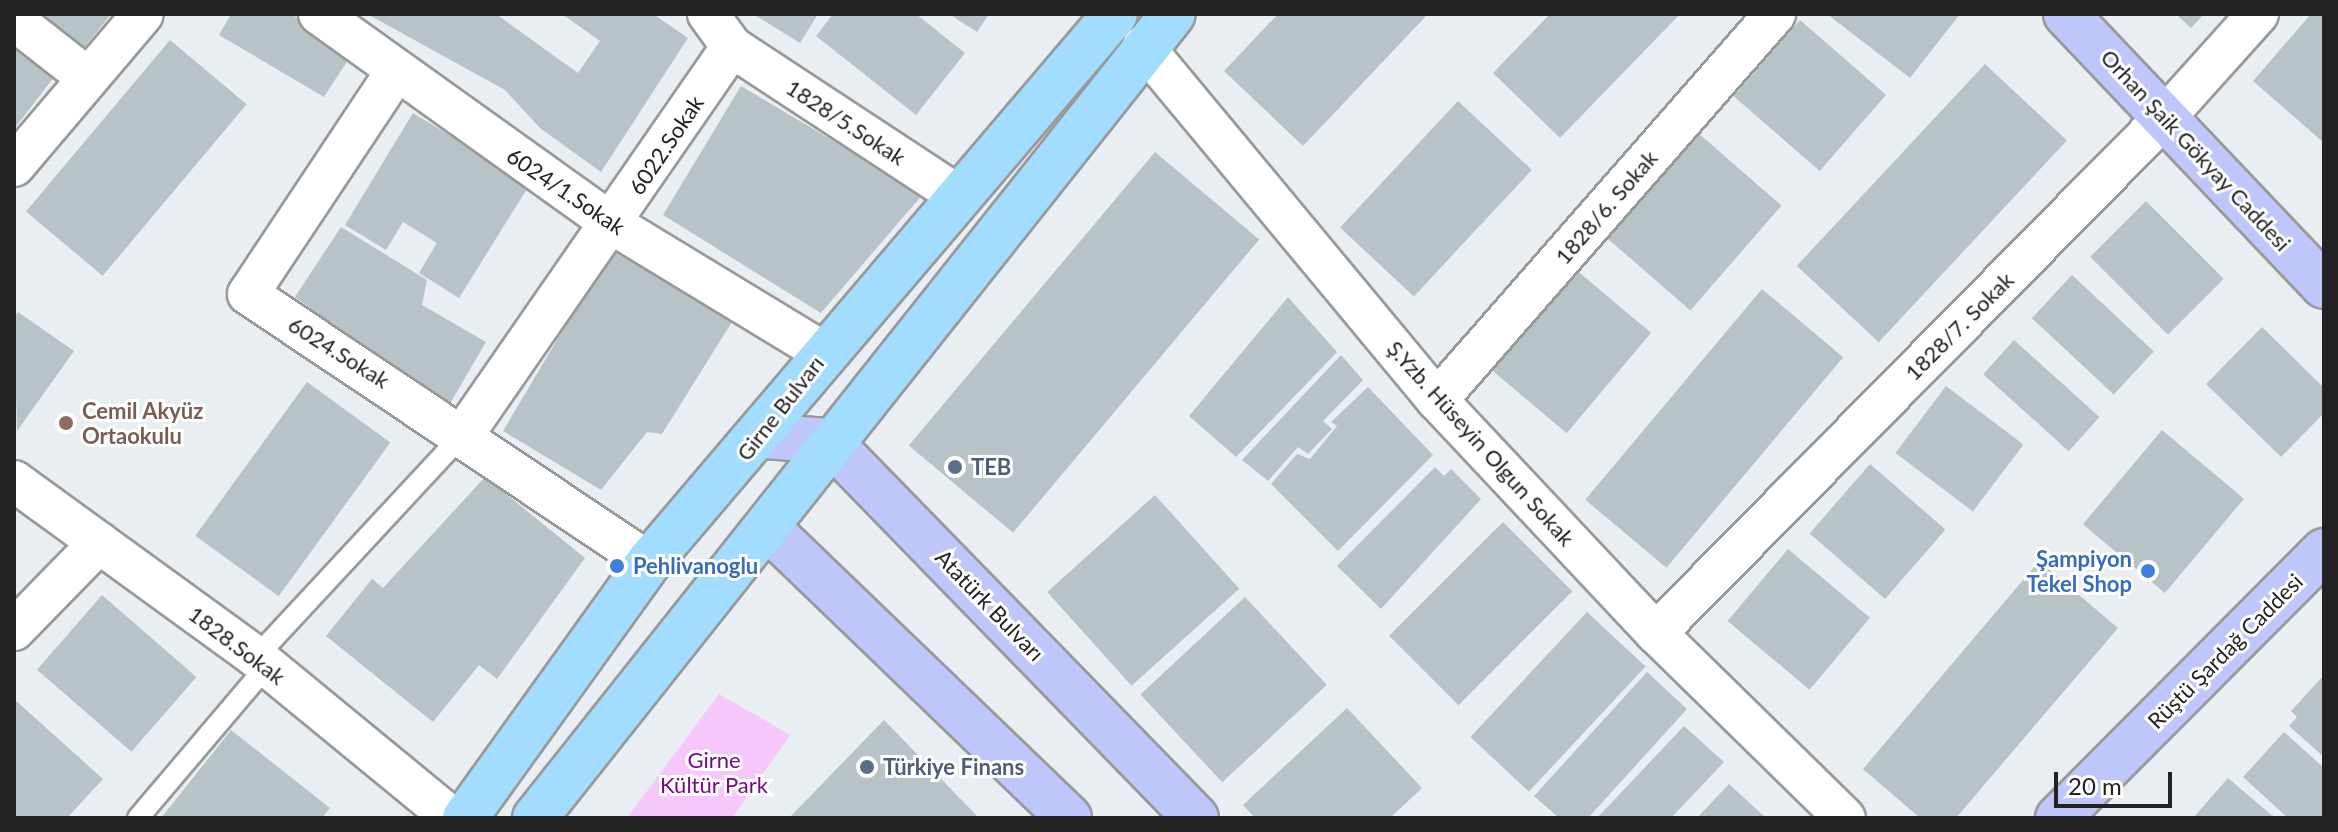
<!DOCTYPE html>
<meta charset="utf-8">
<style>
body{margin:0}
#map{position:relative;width:2338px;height:832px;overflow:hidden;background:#e9eef2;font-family:Lato,sans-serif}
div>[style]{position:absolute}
.park>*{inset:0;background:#f5c7fb}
.building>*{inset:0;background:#b8c3c7;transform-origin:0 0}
.roads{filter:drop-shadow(2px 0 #999) drop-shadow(-2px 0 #999) drop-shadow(0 2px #999) drop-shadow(0 -2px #999)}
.lane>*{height:20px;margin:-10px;padding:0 10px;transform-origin:10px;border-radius:10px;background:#fff}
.street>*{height:40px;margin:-20px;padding:0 20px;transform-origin:20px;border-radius:20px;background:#fff}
.secondary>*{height:44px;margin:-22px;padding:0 22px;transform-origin:22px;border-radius:22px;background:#bec6fb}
.primary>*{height:44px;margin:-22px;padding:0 22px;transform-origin:22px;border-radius:22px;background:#a2dcfe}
.dots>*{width:22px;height:22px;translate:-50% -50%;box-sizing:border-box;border:4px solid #fff;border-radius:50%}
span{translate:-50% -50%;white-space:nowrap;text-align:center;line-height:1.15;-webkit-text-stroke:6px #fff;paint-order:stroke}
.street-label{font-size:22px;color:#222}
.education-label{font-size:22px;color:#785e54;font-weight:700}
.left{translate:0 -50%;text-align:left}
.service-label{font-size:22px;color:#4e5e75;font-weight:700}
.shop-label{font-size:22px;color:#366cbe;font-weight:700}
.right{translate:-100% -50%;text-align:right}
.park-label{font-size:22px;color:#790987}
.frame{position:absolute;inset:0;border:16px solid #222;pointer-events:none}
.scale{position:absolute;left:2054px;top:772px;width:118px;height:36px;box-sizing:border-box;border:4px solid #222;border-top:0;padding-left:10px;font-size:24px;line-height:28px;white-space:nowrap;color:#222;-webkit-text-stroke:6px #fff;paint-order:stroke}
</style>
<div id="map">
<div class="park">
<i style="clip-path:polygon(719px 694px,790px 735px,732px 818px,627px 818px)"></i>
</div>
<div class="building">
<i style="clip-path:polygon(33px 14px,111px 14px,84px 48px,54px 36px)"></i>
<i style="clip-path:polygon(231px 14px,291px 14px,353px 52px,324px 97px,219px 35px)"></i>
<i style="clip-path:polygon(496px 14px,578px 73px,600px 41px,562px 14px,653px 14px,688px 38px,601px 172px,540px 128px,505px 90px,371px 16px)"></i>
<i style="clip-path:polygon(753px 14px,818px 14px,800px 43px)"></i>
<i style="clip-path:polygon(833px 14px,916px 14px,965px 53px,916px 115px,816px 36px)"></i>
<i style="clip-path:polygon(949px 14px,989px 14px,977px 32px)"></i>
<i style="clip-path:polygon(1278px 14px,1428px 14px,1303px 146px,1224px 71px)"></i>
<i style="clip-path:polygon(1550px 14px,1680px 14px,1560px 138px,1493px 73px)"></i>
<i style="clip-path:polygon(1827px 14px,1960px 14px,1910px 78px)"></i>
<i style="clip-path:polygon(2176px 14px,2204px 14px,2191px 28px)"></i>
<i style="clip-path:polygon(2311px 14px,2324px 14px,2324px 143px,2253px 81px)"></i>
<i style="left:1800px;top:20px;width:114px;height:101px;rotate:41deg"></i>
<i style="clip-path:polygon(14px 37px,58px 72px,14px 129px)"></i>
<i style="left:170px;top:40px;width:100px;height:224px;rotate:40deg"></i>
<i style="left:1985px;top:64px;width:112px;height:276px;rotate:43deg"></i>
<i style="clip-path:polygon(741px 86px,923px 194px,821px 313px,663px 215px)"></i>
<i style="left:1458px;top:101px;width:101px;height:173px;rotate:43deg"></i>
<i style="clip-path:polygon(413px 113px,530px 184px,459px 298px,419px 273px,437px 243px,403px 222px,386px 250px,345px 225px)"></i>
<i style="left:1697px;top:132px;width:112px;height:139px;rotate:41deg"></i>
<i style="left:1155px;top:152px;width:136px;height:383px;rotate:40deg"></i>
<i style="left:2146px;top:201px;width:110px;height:79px;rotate:45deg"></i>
<i style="clip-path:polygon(341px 227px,427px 280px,422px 305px,486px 342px,448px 407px,295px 297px)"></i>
<i style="clip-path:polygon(614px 244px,735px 317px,662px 434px,647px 432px,601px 490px,503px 431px)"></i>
<i style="left:1569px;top:264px;width:107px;height:131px;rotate:40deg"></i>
<i style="left:2072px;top:275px;width:112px;height:59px;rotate:43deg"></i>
<i style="left:1762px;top:289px;width:106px;height:275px;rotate:40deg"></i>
<i style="clip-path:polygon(1288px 297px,1337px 352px,1236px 457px,1189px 416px)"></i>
<i style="clip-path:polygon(18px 312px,74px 351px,17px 431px,14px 318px)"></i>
<i style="clip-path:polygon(2262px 327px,2324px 388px,2324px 413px,2281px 457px,2206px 384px)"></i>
<i style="left:2014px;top:340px;width:115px;height:46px;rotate:42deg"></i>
<i style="clip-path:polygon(1341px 355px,1363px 380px,1323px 421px,1332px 429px,1308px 454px,1298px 447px,1268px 481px,1242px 460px)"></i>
<i style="left:307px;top:382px;width:103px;height:190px;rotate:36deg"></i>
<i style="left:1946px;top:386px;width:97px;height:84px;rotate:37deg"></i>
<i style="clip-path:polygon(1368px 387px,1433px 455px,1338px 551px,1271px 484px,1297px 454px,1310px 459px,1337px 426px,1331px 422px)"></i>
<i style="left:2162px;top:430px;width:107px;height:123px;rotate:40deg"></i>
<i style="left:1870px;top:464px;width:100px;height:92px;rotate:41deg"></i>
<i style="clip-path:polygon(1435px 467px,1444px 476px,1451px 469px,1481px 499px,1381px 609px,1337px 566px)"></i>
<i style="clip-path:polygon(485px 477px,585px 558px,497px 679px,479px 665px,433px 722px,326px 636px,372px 579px,383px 588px)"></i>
<i style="left:1155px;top:495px;width:126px;height:145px;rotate:48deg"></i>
<i style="left:1503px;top:522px;width:98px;height:161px;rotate:45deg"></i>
<i style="left:1788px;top:549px;width:107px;height:94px;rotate:40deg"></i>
<i style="clip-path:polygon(2039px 561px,2118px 628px,1956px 818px,1920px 818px,1863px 769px)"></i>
<i style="left:102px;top:595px;width:125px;height:99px;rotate:41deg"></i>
<i style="left:1245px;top:597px;width:120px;height:143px;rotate:47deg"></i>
<i style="left:1587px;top:612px;width:80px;height:171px;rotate:43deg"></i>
<i style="clip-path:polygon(1647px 672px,1687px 709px,1588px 818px,1559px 818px,1534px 796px)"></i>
<i style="clip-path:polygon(2324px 675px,2324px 757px,2289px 726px,2297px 717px,2291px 711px)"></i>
<i style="clip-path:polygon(14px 699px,103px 779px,67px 818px,14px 818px)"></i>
<i style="clip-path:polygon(1347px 708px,1422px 788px,1390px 818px,1255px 818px,1243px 805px)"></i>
<i style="clip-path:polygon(884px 720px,979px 818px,789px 818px)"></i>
<i style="clip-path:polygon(1684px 726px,1724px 762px,1671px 818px,1597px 818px)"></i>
<i style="clip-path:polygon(231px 730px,330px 808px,322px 818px,161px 818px)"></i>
<i style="clip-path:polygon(2284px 732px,2324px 768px,2324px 818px,2288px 818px,2243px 777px)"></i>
<i style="clip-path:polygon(2228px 778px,2275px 818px,2193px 818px)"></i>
<i style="clip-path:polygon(1729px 784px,1766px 818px,1697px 818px)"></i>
</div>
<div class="roads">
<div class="lane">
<i style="left:256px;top:657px;width:307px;rotate:-47.1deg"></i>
<i style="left:138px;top:818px;width:199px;rotate:-49.7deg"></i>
</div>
<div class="street">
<i style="left:319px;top:14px;width:363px;rotate:35.6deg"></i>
<i style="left:614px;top:225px;width:245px;rotate:31.3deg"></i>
<i style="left:14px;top:20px;width:94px;rotate:38.1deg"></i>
<i style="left:1143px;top:46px;width:460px;rotate:50.3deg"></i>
<i style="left:1437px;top:400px;width:320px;rotate:46.8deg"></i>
<i style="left:1656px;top:633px;width:264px;rotate:44.4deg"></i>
<i style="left:732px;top:47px;width:273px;rotate:33.3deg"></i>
<i style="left:395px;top:73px;width:265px;rotate:123.6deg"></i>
<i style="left:248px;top:294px;width:482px;rotate:33.8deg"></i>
<i style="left:14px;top:166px;width:199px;rotate:-49.7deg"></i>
<i style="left:1437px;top:400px;width:513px;rotate:-48.79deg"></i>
<i style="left:465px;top:432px;width:469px;rotate:-55.3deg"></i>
<i style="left:732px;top:47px;width:41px;rotate:-126deg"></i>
<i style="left:14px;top:481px;width:299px;rotate:36deg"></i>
<i style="left:256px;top:657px;width:254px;rotate:39.4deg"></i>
<i style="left:14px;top:630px;width:122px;rotate:-45.7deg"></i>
<i style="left:1656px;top:633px;width:728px;rotate:-45.39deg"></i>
<i style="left:2167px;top:115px;width:136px;rotate:-48deg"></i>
</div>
<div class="secondary">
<i style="left:2066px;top:14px;width:375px;rotate:46.5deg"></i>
<i style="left:764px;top:436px;width:65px;rotate:4.4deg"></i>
<i style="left:829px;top:441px;width:526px;rotate:45.77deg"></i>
<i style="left:770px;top:530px;width:415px;rotate:43.9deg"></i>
<i style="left:2058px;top:818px;width:377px;rotate:-45.1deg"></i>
</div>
<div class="primary">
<i style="left:465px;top:818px;width:315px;rotate:-54.3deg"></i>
<i style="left:649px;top:562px;width:719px;rotate:-49.62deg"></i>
<i style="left:535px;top:818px;width:1026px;rotate:-51.57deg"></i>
</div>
</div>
<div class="dots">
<i style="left:66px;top:423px;background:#8d6e63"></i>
<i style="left:955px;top:467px;background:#5c6f8a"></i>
<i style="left:617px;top:566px;background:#3f7fe0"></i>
<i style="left:2148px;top:571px;background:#3f7fe0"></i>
<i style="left:867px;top:767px;background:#5c6f8a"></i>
</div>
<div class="street-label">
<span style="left:846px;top:122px;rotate:33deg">1828/5.Sokak</span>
<span style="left:666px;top:145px;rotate:-56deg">6022.Sokak</span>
<span style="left:2196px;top:150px;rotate:47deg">Orhan Şaik Gökyay Caddesi</span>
<span style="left:566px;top:191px;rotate:34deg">6024/1.Sokak</span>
<span style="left:1606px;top:207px;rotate:-49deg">1828/6. Sokak</span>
<span style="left:1959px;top:326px;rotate:-45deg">1828/7. Sokak</span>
<span style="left:339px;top:352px;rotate:32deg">6024.Sokak</span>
<span style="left:780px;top:408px;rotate:-52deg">Girne Bulvarı</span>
<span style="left:1481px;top:443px;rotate:48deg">Ş.Yzb. Hüseyin Olgun Sokak</span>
<span style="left:990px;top:605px;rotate:46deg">Atatürk Bulvarı</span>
<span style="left:237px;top:645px;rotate:37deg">1828.Sokak</span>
<span style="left:2225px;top:651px;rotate:-45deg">Rüştü Şardağ Caddesi</span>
</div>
<div class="education-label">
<span class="left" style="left:82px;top:423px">Cemil Akyüz<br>Ortaokulu</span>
</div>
<div class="service-label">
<span class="left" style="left:971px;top:467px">TEB</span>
<span class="left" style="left:883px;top:767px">Türkiye Finans</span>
</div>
<div class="shop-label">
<span class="right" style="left:2132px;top:571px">Şampiyon<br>Tekel Shop</span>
<span class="left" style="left:633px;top:566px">Pehlivanoglu</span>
</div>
<div class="park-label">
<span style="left:714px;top:772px">Girne<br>Kültür Park</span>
</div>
<div class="frame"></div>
<div class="scale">20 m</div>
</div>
